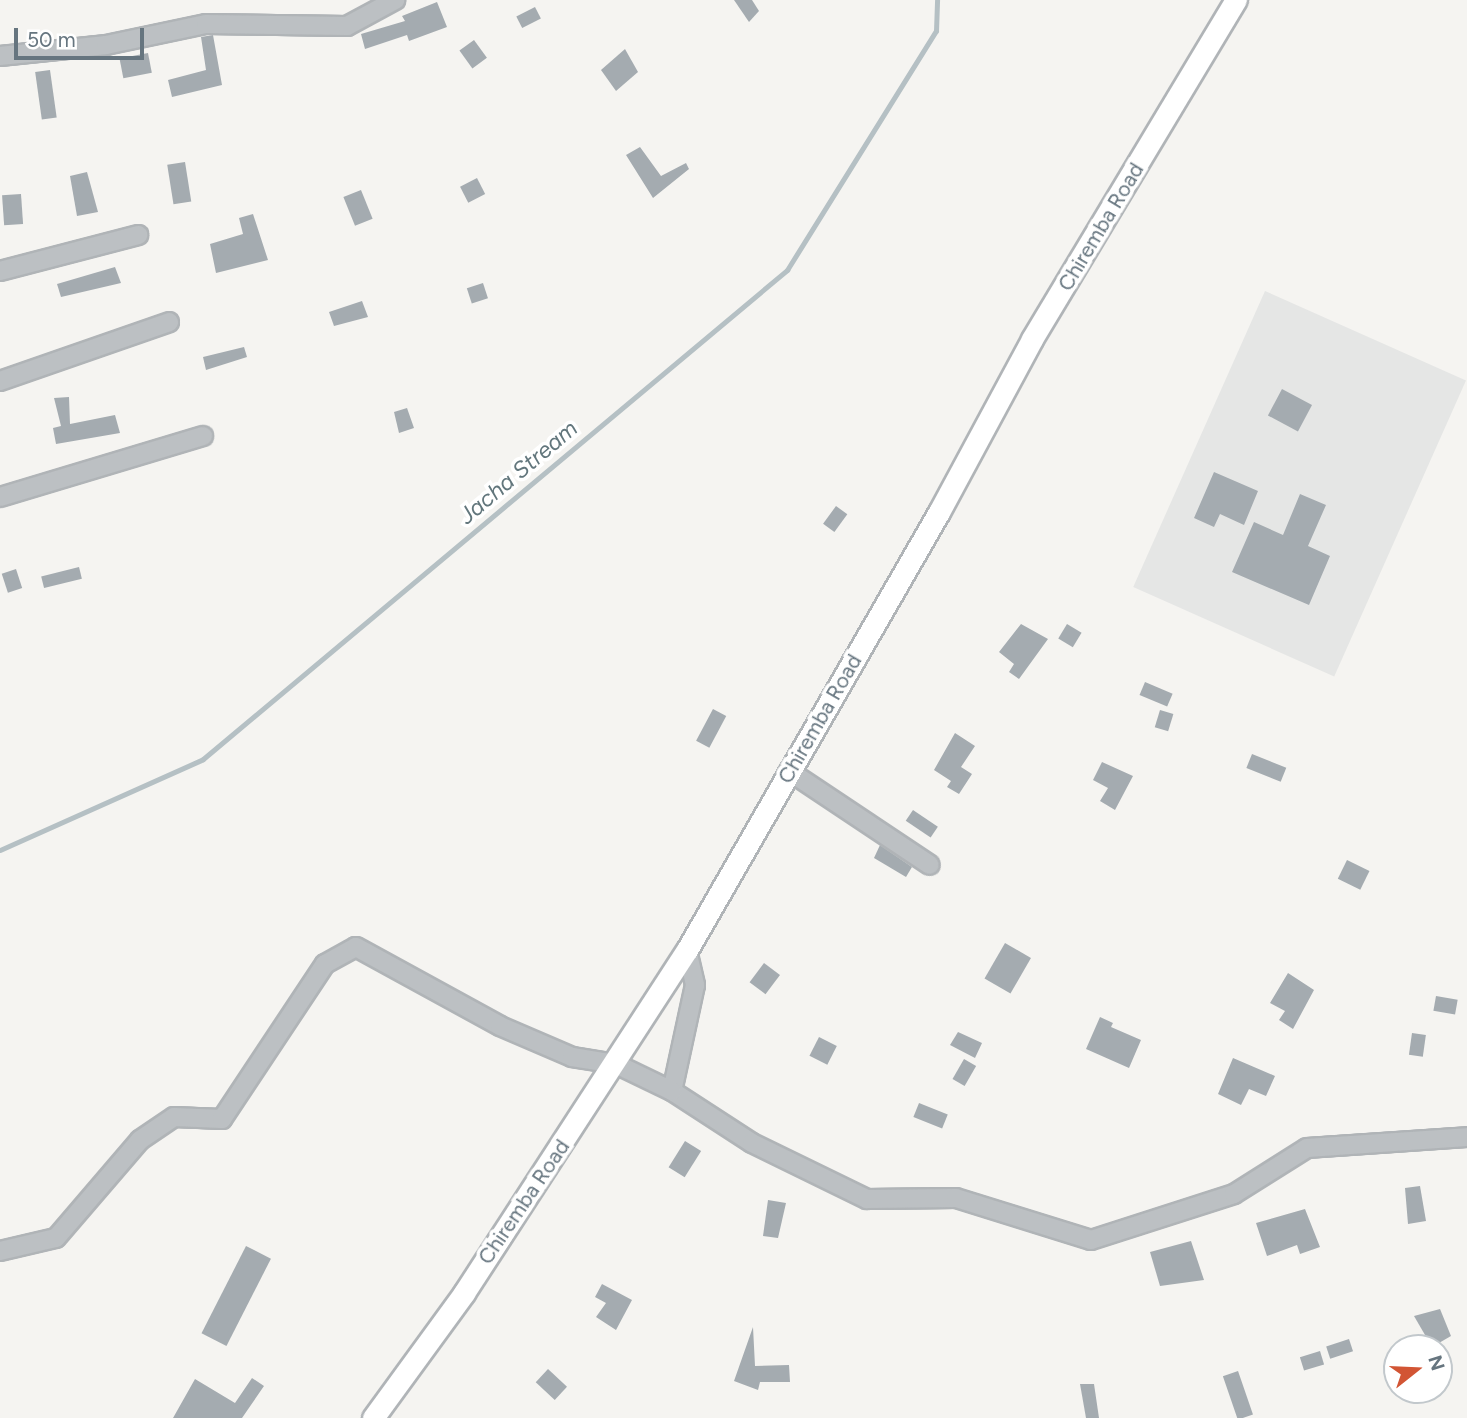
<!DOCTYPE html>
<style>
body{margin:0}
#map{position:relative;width:1467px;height:1418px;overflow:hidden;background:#f5f4f1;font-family:Figtree,sans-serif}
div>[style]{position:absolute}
.built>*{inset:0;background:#e5e6e5;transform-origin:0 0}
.stream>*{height:5px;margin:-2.5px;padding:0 2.5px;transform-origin:2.5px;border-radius:2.5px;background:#b5c0c4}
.building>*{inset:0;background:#a4abb0;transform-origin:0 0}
.roads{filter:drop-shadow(2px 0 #b0b4b7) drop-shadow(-2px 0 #b0b4b7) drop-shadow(0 2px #b0b4b7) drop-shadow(0 -2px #b0b4b7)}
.minor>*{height:18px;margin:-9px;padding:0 9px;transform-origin:9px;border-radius:9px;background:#bcc0c3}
.major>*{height:21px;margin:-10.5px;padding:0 10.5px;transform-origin:10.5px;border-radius:10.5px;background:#fff}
span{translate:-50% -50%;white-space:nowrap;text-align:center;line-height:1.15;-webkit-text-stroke:7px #fff;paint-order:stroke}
.street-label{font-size:21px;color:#66757f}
.water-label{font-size:23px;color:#62767c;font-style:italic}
.north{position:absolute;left:1383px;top:1334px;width:70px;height:70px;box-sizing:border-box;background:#fff;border:2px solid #c2c8cc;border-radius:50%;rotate:72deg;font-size:19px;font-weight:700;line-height:28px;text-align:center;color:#66757f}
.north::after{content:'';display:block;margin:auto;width:24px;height:32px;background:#d25534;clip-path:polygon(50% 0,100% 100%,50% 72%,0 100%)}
.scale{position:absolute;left:14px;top:28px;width:130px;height:32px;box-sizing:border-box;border:4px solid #66757f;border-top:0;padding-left:9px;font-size:21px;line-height:24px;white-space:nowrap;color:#66757f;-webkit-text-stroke:5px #fff;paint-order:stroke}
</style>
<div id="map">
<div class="built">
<i style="left:1265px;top:291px;width:220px;height:324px;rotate:24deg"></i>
</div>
<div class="stream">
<i style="left:0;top:850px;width:222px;rotate:-24.1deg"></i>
<i style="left:203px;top:759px;width:762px;rotate:-39.94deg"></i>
<i style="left:787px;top:270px;width:282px;rotate:-58.1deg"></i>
<i style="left:936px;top:31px;width:31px;rotate:-88deg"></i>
</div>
<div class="building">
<i style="clip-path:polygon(734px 0,752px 0,759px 11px,749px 22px)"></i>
<i style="clip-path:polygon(437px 2px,447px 27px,409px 41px,407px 35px,365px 49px,361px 34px,405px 21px,402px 16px)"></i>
<i style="left:535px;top:7px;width:13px;height:21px;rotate:63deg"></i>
<i style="clip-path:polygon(213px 35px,222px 85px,172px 97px,168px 80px,206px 70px,201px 37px)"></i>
<i style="left:474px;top:40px;width:22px;height:18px;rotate:54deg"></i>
<i style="clip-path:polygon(625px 49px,638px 72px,616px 91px,601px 70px)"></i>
<i style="left:148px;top:53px;width:20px;height:29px;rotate:79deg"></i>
<i style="left:50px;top:70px;width:48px;height:15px;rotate:82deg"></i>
<i style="clip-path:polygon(640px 147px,661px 176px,686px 163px,689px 169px,653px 198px,626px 155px)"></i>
<i style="left:185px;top:162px;width:40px;height:18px;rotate:81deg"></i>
<i style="clip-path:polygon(87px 172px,98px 212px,77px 216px,70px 176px)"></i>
<i style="left:477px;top:178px;width:18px;height:19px;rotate:63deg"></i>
<i style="left:361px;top:190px;width:31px;height:19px;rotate:68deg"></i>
<i style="left:21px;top:194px;width:30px;height:19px;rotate:86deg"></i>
<i style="clip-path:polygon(253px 214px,268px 260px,216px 273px,210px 244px,243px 234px,239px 218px)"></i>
<i style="clip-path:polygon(115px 267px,121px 283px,61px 297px,57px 284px)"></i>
<i style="left:483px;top:283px;width:16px;height:17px;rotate:72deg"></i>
<i style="clip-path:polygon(362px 301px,368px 317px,334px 326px,329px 312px)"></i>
<i style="clip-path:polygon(244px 347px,247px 357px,206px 370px,203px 357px)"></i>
<i style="left:1282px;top:389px;width:34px;height:30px;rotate:28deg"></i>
<i style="clip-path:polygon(69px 397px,70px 424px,115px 415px,120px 433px,56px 444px,53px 428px,61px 426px,54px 398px)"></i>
<i style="clip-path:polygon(407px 408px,414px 428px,399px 433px,394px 412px)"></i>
<i style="clip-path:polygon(1214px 472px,1258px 491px,1244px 525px,1220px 514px,1214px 527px,1194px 518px)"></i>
<i style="clip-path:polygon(1300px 494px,1326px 505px,1308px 546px,1330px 556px,1309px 605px,1232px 572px,1254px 522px,1283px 535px)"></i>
<i style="left:836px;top:506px;width:14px;height:22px;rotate:36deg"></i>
<i style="left:79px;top:567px;width:12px;height:39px;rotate:76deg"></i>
<i style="left:16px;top:569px;width:20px;height:15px;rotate:72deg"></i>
<i style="clip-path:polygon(1021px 624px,1048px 639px,1019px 679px,1009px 672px,1014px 664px,999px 652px)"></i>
<i style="left:1067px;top:624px;width:17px;height:17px;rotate:31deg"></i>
<i style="left:1145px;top:682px;width:30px;height:14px;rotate:23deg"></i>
<i style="left:713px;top:709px;width:15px;height:36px;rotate:28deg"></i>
<i style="left:1160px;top:710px;width:14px;height:18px;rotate:17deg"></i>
<i style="clip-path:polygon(955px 733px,975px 746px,961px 767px,972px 774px,959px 794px,947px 787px,951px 781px,934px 770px)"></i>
<i style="left:1252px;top:754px;width:37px;height:15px;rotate:22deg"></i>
<i style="clip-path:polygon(1102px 762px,1133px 776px,1115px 810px,1100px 801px,1108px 788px,1093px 780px)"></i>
<i style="left:913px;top:810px;width:30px;height:13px;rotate:34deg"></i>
<i style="clip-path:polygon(880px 845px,912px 867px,906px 877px,874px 858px)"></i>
<i style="left:1347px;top:860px;width:25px;height:21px;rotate:26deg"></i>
<i style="left:1005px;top:943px;width:30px;height:41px;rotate:30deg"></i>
<i style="left:764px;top:963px;width:20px;height:24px;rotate:37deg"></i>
<i style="clip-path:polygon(1288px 973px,1314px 990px,1293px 1029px,1279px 1020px,1285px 1011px,1270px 1003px)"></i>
<i style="left:1436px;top:996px;width:22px;height:15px;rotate:10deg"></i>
<i style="clip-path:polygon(1100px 1017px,1113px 1023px,1111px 1027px,1141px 1040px,1129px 1068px,1086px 1049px)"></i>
<i style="clip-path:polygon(958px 1032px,982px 1043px,975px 1058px,950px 1045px)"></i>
<i style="left:1412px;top:1033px;width:14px;height:22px;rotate:8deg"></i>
<i style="left:819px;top:1037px;width:20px;height:21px;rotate:27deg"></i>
<i style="clip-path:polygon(1233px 1058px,1275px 1076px,1266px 1096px,1249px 1089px,1241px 1105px,1218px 1094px)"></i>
<i style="left:964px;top:1059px;width:14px;height:23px;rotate:30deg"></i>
<i style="left:919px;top:1103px;width:31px;height:15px;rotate:22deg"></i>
<i style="left:685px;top:1141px;width:19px;height:31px;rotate:32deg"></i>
<i style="clip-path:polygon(1420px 1186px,1426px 1221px,1408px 1224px,1405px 1188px)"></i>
<i style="clip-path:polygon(768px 1200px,786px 1203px,778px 1238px,763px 1236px)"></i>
<i style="clip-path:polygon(1305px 1209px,1320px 1247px,1300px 1254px,1297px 1245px,1267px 1256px,1256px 1223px)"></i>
<i style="clip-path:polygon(1191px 1241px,1204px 1280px,1160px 1286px,1150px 1252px)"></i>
<i style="left:246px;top:1246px;width:28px;height:98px;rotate:27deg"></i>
<i style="clip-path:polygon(602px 1284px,632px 1300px,616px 1330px,596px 1317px,606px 1303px,595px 1297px)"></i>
<i style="clip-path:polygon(1440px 1309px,1451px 1336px,1432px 1347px,1414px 1316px)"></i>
<i style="clip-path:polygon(753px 1327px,755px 1366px,789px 1365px,790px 1382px,760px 1382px,758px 1390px,734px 1381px)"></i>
<i style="left:1349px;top:1339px;width:13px;height:24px;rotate:72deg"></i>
<i style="left:1320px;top:1351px;width:14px;height:21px;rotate:73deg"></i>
<i style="left:548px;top:1369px;width:26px;height:18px;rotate:43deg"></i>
<i style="left:1238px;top:1371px;width:46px;height:16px;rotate:71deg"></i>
<i style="clip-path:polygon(252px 1378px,264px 1386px,242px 1418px,173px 1418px,195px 1379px,235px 1403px)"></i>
<i style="clip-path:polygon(1080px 1384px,1094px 1384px,1099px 1418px,1086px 1418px)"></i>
</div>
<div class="roads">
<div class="minor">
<i style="left:0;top:56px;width:107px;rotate:-5.9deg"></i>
<i style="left:106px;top:45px;width:102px;rotate:-11.9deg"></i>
<i style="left:206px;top:24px;width:141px;rotate:0.8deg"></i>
<i style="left:347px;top:26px;width:55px;rotate:-28.4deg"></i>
<i style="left:0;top:271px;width:143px;rotate:-14.6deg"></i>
<i style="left:0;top:381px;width:179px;rotate:-19.2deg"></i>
<i style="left:0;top:497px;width:212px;rotate:-16.7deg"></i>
<i style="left:789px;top:771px;width:169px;rotate:33.7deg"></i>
<i style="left:687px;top:950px;width:36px;rotate:77deg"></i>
<i style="left:695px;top:985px;width:108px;rotate:102.2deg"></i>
<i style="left:672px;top:1091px;width:95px;rotate:33deg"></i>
<i style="left:752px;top:1143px;width:128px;rotate:26deg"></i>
<i style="left:867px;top:1199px;width:89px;rotate:-0.6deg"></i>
<i style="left:956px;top:1198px;width:141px;rotate:17.3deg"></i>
<i style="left:1091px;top:1240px;width:150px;rotate:-17.8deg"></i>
<i style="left:1234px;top:1194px;width:86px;rotate:-32.2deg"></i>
<i style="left:1307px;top:1148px;width:160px;rotate:-3.9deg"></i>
<i style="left:0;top:1251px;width:57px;rotate:-13.1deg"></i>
<i style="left:56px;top:1238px;width:129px;rotate:-49.4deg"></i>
<i style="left:140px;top:1140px;width:41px;rotate:-34.1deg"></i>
<i style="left:174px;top:1117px;width:48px;rotate:2.4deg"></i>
<i style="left:222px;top:1119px;width:186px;rotate:-56.4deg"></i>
<i style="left:325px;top:964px;width:35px;rotate:-29deg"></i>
<i style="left:356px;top:947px;width:164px;rotate:28.7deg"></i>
<i style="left:500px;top:1026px;width:78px;rotate:23.3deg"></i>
<i style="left:572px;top:1057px;width:45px;rotate:9deg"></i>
<i style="left:616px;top:1064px;width:62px;rotate:25.7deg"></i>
</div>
<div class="major">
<i style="left:373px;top:1418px;width:155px;rotate:-53.9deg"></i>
<i style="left:464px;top:1293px;width:409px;rotate:-57deg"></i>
<i style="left:687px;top:950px;width:505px;rotate:-60.09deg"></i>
<i style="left:939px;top:512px;width:196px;rotate:-61.7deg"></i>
<i style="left:1032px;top:339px;width:396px;rotate:-59deg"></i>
</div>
</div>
<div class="street-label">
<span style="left:1101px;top:227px;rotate:-59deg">Chiremba Road</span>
<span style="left:820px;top:719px;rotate:-60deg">Chiremba Road</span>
<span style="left:524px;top:1202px;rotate:-56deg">Chiremba Road</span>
</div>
<div class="water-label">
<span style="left:518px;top:472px;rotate:-40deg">Jacha Stream</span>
</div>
<div class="north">N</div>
<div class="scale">50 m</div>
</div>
